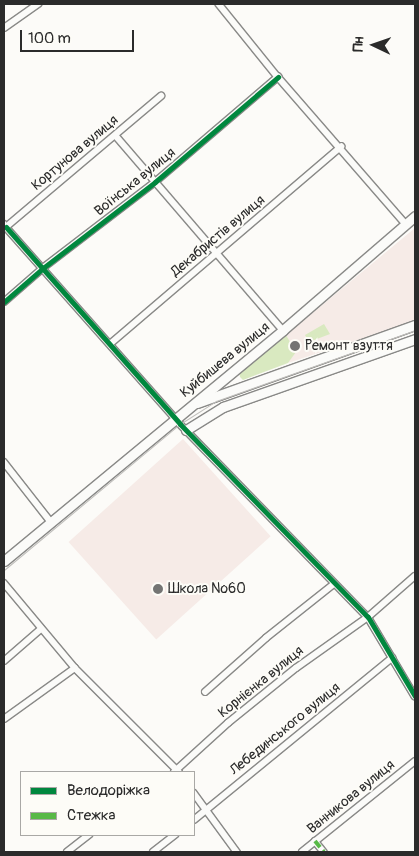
<!DOCTYPE html>
<meta charset="utf-8">
<style>
body{margin:0}
#map{position:relative;width:419px;height:856px;overflow:hidden;background:#fcfbf8;font-family:Pangolin,sans-serif}
div>[style]{position:absolute}
.built>*{inset:0;background:#f6ebe7;transform-origin:0 0}
.green>*{inset:0;background:#d9e9c0}
.roads{filter:drop-shadow(1px 0 #898987) drop-shadow(-1px 0 #898987) drop-shadow(0 1px #898987) drop-shadow(0 -1px #898987)}
.street>*{height:5.5px;margin:-2.75px;padding:0 2.75px;transform-origin:2.75px;border-radius:2.75px;background:#fbfbf9}
.secondary>*{height:9px;margin:-4.5px;padding:0 4.5px;transform-origin:4.5px;border-radius:4.5px;background:#fbfbf9}
.tram>*{height:1px;margin:-0.5px;padding:0 0.5px;transform-origin:0.5px;border-radius:0.5px;background:#c0bfbc}
.quiet>*{height:4px;margin-top:-2px;transform-origin:0;background:repeating-linear-gradient(90deg,#58b947 0 8px,transparent 0 12px)}
.cycleway>*{height:5px;margin:-2.5px;padding:0 2.5px;transform-origin:2.5px;border-radius:2.5px;background:#00873e}
.dots>*{width:14px;height:14px;translate:-50% -50%;box-sizing:border-box;border:2px solid #fdfcf7;border-radius:50%}
span{translate:-50% -50%;white-space:nowrap;text-align:center;line-height:1.15;-webkit-text-stroke:4px #fdfcf7;paint-order:stroke}
.street-label{font-size:14px;color:#2b2b2b}
.poi-label{font-size:14px;color:#2b2b2b}
.left{translate:0 -50%;text-align:left}
.frame{position:absolute;inset:0;border:5px solid #2b2b2b;pointer-events:none}
.legend{position:absolute;left:20px;top:771px;width:175px;height:65px;box-sizing:border-box;background:#fdfcf7;border:1px solid #a9a8a5;margin:0;padding:6px 9px;list-style:none;font-size:15px;color:#2b2b2b}
.legend li{display:flex;align-items:center;gap:10px;height:25px}
.legend b{width:25px;border:1px solid #a9a8a5}
.north{position:absolute;left:349px;top:20px;width:50px;height:50px;-webkit-text-stroke:4px #fdfcf7;paint-order:stroke;rotate:273deg;font-size:14px;font-weight:700;line-height:20px;text-align:center;color:#2b2b2b}
.north::after{content:'';display:block;margin:auto;width:18px;height:22px;background:#2b2b2b;clip-path:polygon(50% 0,100% 100%,50% 72%,0 100%)}
.scale{position:absolute;left:20px;top:30px;width:114px;height:22px;box-sizing:border-box;border:2px solid #2b2b2b;border-top:0;padding-left:6px;font-size:15px;line-height:18px;white-space:nowrap;color:#2b2b2b;-webkit-text-stroke:4px #fdfcf7;paint-order:stroke}
</style>
<div id="map">
<div class="built">
<i style="clip-path:polygon(415px 228px,415px 321px,288px 363px,295px 352px,286px 335px)"></i>
<i style="left:183px;top:439px;width:131px;height:154px;rotate:48deg"></i>
</div>
<div class="green">
<i style="clip-path:polygon(324px 324px,330px 334px,309px 342px,305px 335px)"></i>
<i style="clip-path:polygon(286px 335px,296px 352px,288px 363px,243px 380px,240px 377px,239px 372px)"></i>
</div>
<div class="roads">
<div class="street">
<i style="left:219px;top:4px;width:94px;rotate:51.1deg"></i>
<i style="left:278px;top:77px;width:195px;rotate:49deg"></i>
<i style="left:4px;top:28px;width:42px;rotate:-35.2deg"></i>
<i style="left:116px;top:136px;width:256px;rotate:49.3deg"></i>
<i style="left:4px;top:224px;width:4px;rotate:56deg"></i>
<i style="left:6px;top:227px;width:203px;rotate:-40.2deg"></i>
<i style="left:6px;top:227px;width:263px;rotate:48.5deg"></i>
<i style="left:180px;top:424px;width:269px;rotate:45.8deg"></i>
<i style="left:368px;top:617px;width:92px;rotate:59.3deg"></i>
<i style="left:4px;top:302px;width:52px;rotate:-41.1deg"></i>
<i style="left:43px;top:268px;width:141px;rotate:-37.5deg"></i>
<i style="left:155px;top:182px;width:162px;rotate:-40.5deg"></i>
<i style="left:110px;top:344px;width:304px;rotate:-40.5deg"></i>
<i style="left:4px;top:462px;width:76px;rotate:51.9deg"></i>
<i style="left:4px;top:583px;width:111px;rotate:50.1deg"></i>
<i style="left:75px;top:668px;width:147px;rotate:45deg"></i>
<i style="left:4px;top:661px;width:49px;rotate:-40.9deg"></i>
<i style="left:205px;top:692px;width:81px;rotate:-41.5deg"></i>
<i style="left:266px;top:638px;width:87px;rotate:-38.5deg"></i>
<i style="left:4px;top:719px;width:87px;rotate:-35.7deg"></i>
<i style="left:174px;top:772px;width:73px;rotate:-42.2deg"></i>
<i style="left:228px;top:723px;width:87px;rotate:-39deg"></i>
<i style="left:296px;top:668px;width:88px;rotate:-35.3deg"></i>
<i style="left:368px;top:617px;width:62px;rotate:-41.1deg"></i>
<i style="left:194px;top:793px;width:73px;rotate:53.9deg"></i>
<i style="left:194px;top:820px;width:256px;rotate:-39.3deg"></i>
<i style="left:315px;top:841px;width:14px;rotate:51deg"></i>
<i style="left:67px;top:852px;width:28px;rotate:-38deg"></i>
<i style="left:153px;top:852px;width:28px;rotate:-38deg"></i>
<i style="left:302px;top:852px;width:145px;rotate:-38.8deg"></i>
</div>
<div class="secondary">
<i style="left:197px;top:403px;width:232px;rotate:-19.7deg"></i>
<i style="left:186px;top:430px;width:44px;rotate:-31.9deg"></i>
<i style="left:223px;top:407px;width:204px;rotate:-19.5deg"></i>
<i style="left:4px;top:561px;width:362px;rotate:-39.6deg"></i>
<i style="left:283px;top:330px;width:174px;rotate:-40.8deg"></i>
</div>
</div>
<div class="tram">
<i style="left:4px;top:570px;width:229px;rotate:-39.7deg"></i>
<i style="left:180px;top:424px;width:43px;rotate:-32.6deg"></i>
<i style="left:216px;top:401px;width:211px;rotate:-19.6deg"></i>
</div>
<div class="quiet">
<i style="left:315px;top:841px;width:14px;rotate:51deg"></i>
</div>
<div class="cycleway">
<i style="left:6px;top:227px;width:263px;rotate:48.5deg"></i>
<i style="left:180px;top:424px;width:269px;rotate:45.8deg"></i>
<i style="left:368px;top:617px;width:92px;rotate:59.3deg"></i>
<i style="left:4px;top:302px;width:52px;rotate:-41.1deg"></i>
<i style="left:43px;top:268px;width:141px;rotate:-37.5deg"></i>
<i style="left:155px;top:182px;width:162px;rotate:-40.5deg"></i>
</div>
<div class="dots">
<i style="left:295px;top:346px;background:#747473"></i>
<i style="left:158px;top:589px;background:#747473"></i>
</div>
<div class="street-label">
<span style="left:75px;top:153px;rotate:-40deg">Кортунова вулиця</span>
<span style="left:135px;top:182px;rotate:-39deg">Воїнська вулиця</span>
<span style="left:218px;top:236px;rotate:-40deg">Декабристів вулиця</span>
<span style="left:225px;top:360px;rotate:-39deg">Куйбишева вулиця</span>
<span style="left:261px;top:682px;rotate:-39deg">Корнієнка вулиця</span>
<span style="left:285px;top:729px;rotate:-39deg">Лебединського вулиця</span>
<span style="left:351px;top:797px;rotate:-39deg">Ванникова вулиця</span>
</div>
<div class="poi-label">
<span class="left" style="left:305px;top:346px">Ремонт взуття</span>
<span class="left" style="left:168px;top:589px">Школа №60</span>
</div>
<div class="frame"></div>
<ul class="legend">
<li><b style="height:6px;background:#00873e"></b>Велодоріжка</li>
<li><b style="height:6px;background:#58b947"></b>Стежка</li>
</ul>
<div class="north">Пн</div>
<div class="scale">100 m</div>
</div>
